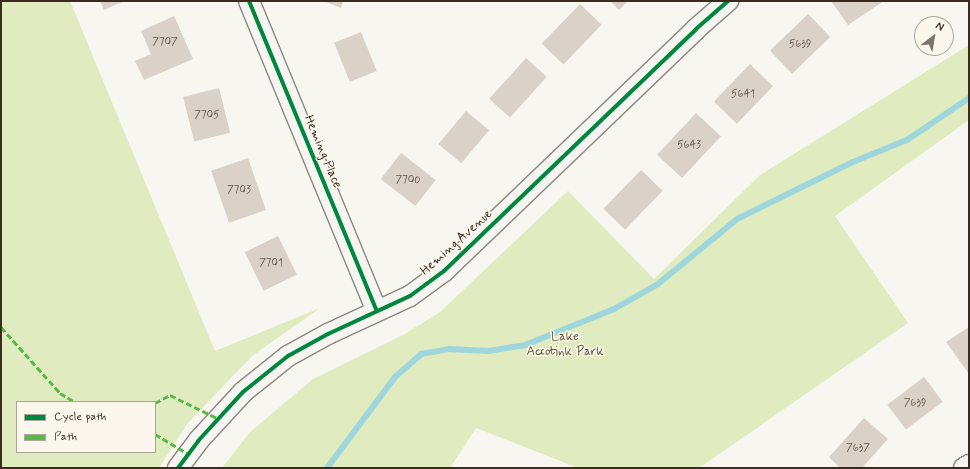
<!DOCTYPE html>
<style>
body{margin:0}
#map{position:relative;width:970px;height:469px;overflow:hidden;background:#f8f6f0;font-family:Mynerve,sans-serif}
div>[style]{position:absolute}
.green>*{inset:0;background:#e0ebbf}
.stream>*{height:6px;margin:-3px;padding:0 3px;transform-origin:3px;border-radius:3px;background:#9fd6dc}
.building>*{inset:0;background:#dad1c8;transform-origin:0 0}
.roads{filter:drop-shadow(1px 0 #8b8781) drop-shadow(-1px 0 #8b8781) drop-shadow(0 1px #8b8781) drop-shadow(0 -1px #8b8781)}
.minor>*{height:20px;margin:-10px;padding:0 10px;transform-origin:10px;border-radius:10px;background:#f6f5f1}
.quiet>*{height:3px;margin-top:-1.5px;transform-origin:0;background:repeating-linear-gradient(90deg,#58b947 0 6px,transparent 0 9px)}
.cycleway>*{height:4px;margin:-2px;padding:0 2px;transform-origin:2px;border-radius:2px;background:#00873e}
span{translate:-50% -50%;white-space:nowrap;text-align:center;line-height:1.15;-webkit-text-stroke:3px #fbf7ec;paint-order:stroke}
.number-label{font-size:11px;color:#635448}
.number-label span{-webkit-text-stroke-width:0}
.street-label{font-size:13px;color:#3b2a1e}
.park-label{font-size:13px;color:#5f583c}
.frame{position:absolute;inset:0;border:2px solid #3b2a1e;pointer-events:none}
.legend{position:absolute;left:16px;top:401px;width:140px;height:52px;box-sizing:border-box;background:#fbf7ec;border:1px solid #aea59a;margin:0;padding:5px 7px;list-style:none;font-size:12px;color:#3b2a1e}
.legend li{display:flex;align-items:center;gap:8px;height:20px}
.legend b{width:20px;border:1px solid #aea59a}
.north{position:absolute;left:914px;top:16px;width:40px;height:40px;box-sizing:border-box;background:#fbf7ec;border:1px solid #aea59a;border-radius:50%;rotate:31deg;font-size:11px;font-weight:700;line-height:16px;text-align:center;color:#3b2a1e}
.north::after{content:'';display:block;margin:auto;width:14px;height:18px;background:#7d7168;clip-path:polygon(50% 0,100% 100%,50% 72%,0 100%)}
</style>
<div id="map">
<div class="green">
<i style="clip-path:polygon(evenodd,1px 1px,70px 1px,215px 351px,320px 308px,252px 356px,188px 423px,159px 468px,1px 468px,1px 1px,17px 402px,155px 402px,155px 452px,17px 452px,17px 402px)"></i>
<i style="clip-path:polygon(969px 45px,969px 120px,835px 216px,908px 323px,699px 468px,578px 468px,476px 428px,450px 468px,222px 468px,250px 432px,313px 379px,403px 335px,440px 312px,568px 191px,654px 279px,760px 175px)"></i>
</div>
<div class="stream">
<i style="left:327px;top:468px;width:114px;rotate:-53.2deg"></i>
<i style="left:395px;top:377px;width:35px;rotate:-41deg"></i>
<i style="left:421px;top:354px;width:28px;rotate:-10deg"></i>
<i style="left:449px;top:349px;width:39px;rotate:3deg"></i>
<i style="left:488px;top:351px;width:37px;rotate:-9deg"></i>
<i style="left:525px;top:345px;width:96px;rotate:-22deg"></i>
<i style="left:614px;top:309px;width:51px;rotate:-29.6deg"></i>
<i style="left:658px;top:284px;width:102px;rotate:-39.4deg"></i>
<i style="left:737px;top:219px;width:129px;rotate:-26.2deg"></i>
<i style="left:853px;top:162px;width:58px;rotate:-22.2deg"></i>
<i style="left:907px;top:140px;width:75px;rotate:-34.1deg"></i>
</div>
<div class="building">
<i style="clip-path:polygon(100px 1px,124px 1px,104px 10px)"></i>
<i style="clip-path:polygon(324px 1px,343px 1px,341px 8px)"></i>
<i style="clip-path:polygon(610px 1px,628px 1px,619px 10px)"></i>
<i style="clip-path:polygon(831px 1px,884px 1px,848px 25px)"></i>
<i style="left:580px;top:4px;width:30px;height:55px;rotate:44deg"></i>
<i style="left:808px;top:14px;width:32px;height:53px;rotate:46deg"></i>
<i style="clip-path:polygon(174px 16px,193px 59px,144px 80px,135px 61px,151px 54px,141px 31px)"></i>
<i style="left:361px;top:32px;width:42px;height:29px;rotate:68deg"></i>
<i style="left:526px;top:58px;width:28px;height:55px;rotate:42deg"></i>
<i style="left:750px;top:64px;width:32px;height:52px;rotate:44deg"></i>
<i style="left:219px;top:88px;width:46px;height:37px;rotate:76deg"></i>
<i style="left:466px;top:111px;width:30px;height:43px;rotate:40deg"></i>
<i style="left:696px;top:113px;width:34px;height:57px;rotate:43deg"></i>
<i style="left:401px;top:153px;width:44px;height:33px;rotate:38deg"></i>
<i style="left:248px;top:158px;width:55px;height:39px;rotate:71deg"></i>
<i style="left:641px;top:170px;width:30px;height:54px;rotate:44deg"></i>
<i style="left:278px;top:236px;width:43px;height:37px;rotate:64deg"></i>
<i style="clip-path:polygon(969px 327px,969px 374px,946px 342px)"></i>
<i style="left:924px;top:377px;width:31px;height:46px;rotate:53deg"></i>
<i style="clip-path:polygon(864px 418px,888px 439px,862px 468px,840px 468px,829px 457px)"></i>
</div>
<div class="roads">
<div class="minor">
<i style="left:249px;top:1px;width:335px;rotate:67.6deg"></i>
<i style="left:178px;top:468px;width:34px;rotate:-53deg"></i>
<i style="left:198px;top:441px;width:67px;rotate:-47.4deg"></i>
<i style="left:243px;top:392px;width:58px;rotate:-38.7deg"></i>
<i style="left:288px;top:356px;width:46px;rotate:-28.8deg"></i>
<i style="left:328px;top:334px;width:90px;rotate:-24.9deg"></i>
<i style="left:410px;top:296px;width:42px;rotate:-36.3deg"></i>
<i style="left:444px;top:271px;width:349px;rotate:-43.8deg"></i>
<i style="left:696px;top:29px;width:43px;rotate:-41.2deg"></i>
<i style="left:964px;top:468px;width:6px;rotate:-31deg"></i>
</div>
</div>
<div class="quiet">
<i style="left:1px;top:327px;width:89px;rotate:48.2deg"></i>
<i style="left:60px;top:393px;width:17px;rotate:31deg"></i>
<i style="left:155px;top:403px;width:17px;rotate:-28deg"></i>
<i style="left:170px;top:395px;width:52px;rotate:26.1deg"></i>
<i style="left:155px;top:434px;width:39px;rotate:31deg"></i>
</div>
<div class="cycleway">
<i style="left:249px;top:1px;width:335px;rotate:67.6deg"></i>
<i style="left:178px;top:468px;width:34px;rotate:-53deg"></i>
<i style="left:198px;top:441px;width:67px;rotate:-47.4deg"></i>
<i style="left:243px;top:392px;width:58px;rotate:-38.7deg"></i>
<i style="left:288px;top:356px;width:46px;rotate:-28.8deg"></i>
<i style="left:328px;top:334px;width:90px;rotate:-24.9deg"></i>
<i style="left:410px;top:296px;width:42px;rotate:-36.3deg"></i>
<i style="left:444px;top:271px;width:349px;rotate:-43.8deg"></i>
<i style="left:696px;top:29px;width:43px;rotate:-41.2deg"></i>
</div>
<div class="number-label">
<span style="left:165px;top:42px">7707</span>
<span style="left:800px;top:44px">5639</span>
<span style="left:743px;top:94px">5641</span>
<span style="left:207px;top:115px">7705</span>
<span style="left:689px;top:145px">5643</span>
<span style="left:408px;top:180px">7700</span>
<span style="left:239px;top:190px">7703</span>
<span style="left:271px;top:263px">7701</span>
<span style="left:915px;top:403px">7639</span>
<span style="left:858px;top:448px">7637</span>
</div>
<div class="street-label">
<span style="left:322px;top:152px;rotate:67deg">Heming Place</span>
<span style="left:457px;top:243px;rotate:-42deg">Heming Avenue</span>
</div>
<div class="park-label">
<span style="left:565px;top:345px">Lake<br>Accotink Park</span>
</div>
<div class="frame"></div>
<ul class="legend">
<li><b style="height:5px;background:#00873e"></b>Cycle path</li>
<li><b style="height:5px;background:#58b947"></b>Path</li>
</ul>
<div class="north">N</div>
</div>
